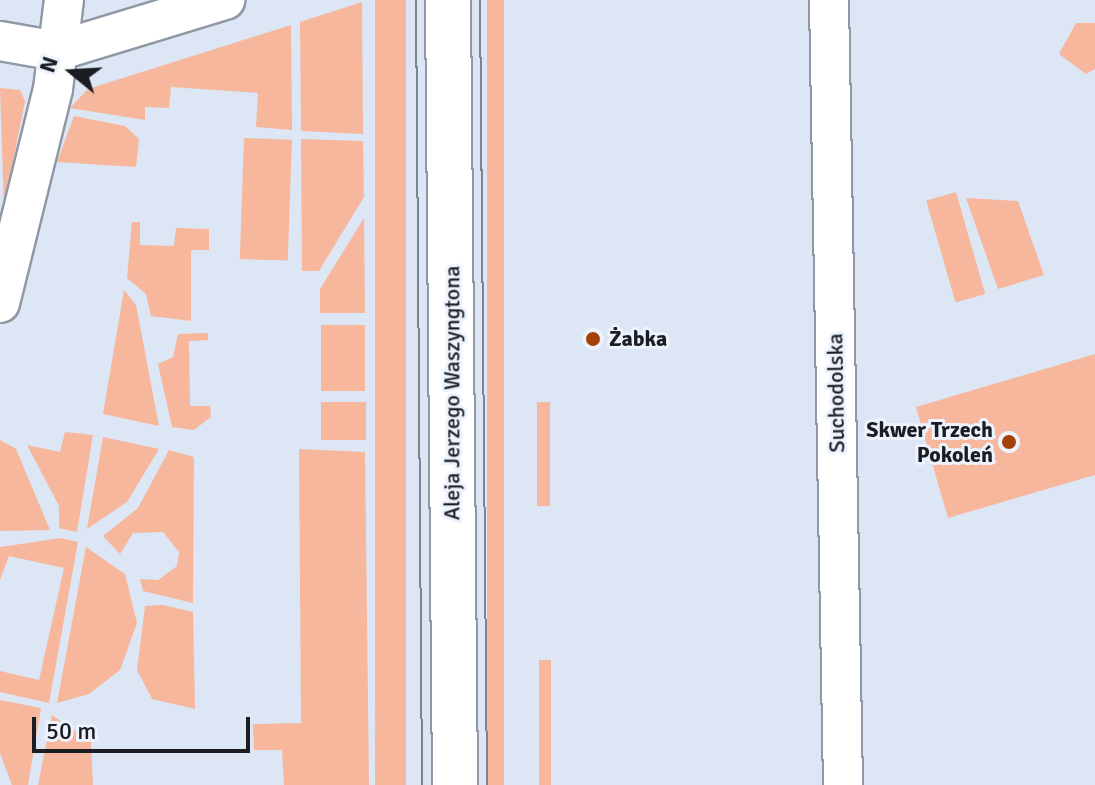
<!DOCTYPE html>
<meta charset="utf-8">
<style>
body{margin:0}
#map{position:relative;width:1095px;height:785px;overflow:hidden;background:#dde6f4;font-family:Signika,sans-serif}
div>[style]{position:absolute}
.green>*{inset:0;background:#f7b79d;transform-origin:0 0}
.roads{filter:drop-shadow(2px 0 #9098a5) drop-shadow(-2px 0 #9098a5) drop-shadow(0 2px #9098a5) drop-shadow(0 -2px #9098a5)}
.minor>*{height:38px;margin:-19px;padding:0 19px;transform-origin:19px;border-radius:19px;background:#fff}
.major>*{height:44px;margin:-22px;padding:0 22px;transform-origin:22px;border-radius:22px;background:#fff}
.tram>*{height:2px;margin:-1px;padding:0 1px;transform-origin:1px;border-radius:1px;background:#7e848e}
.dots>*{width:22px;height:22px;translate:-50% -50%;box-sizing:border-box;border:4px solid #ecf3fe;border-radius:50%}
span{translate:-50% -50%;white-space:nowrap;text-align:center;line-height:1.15;-webkit-text-stroke:6px #ecf3fe;paint-order:stroke}
.poi-label{font-size:22px;color:#1a1d22;font-weight:700}
.left{translate:0 -50%;text-align:left}
.right{translate:-100% -50%;text-align:right}
.street-label{font-size:22px;color:#1a1d22}
.north{position:absolute;left:32px;top:32px;width:80px;height:80px;-webkit-text-stroke:6px #ecf3fe;paint-order:stroke;rotate:288deg;font-size:22px;font-weight:700;line-height:32px;text-align:center;color:#1a1d22}
.north::after{content:'';display:block;margin:auto;width:28px;height:36px;background:#1a1d22;clip-path:polygon(50% 0,100% 100%,50% 72%,0 100%)}
.scale{position:absolute;left:32px;top:717px;width:218px;height:36px;box-sizing:border-box;border:4px solid #1a1d22;border-top:0;padding-left:10px;font-size:24px;line-height:28px;white-space:nowrap;color:#1a1d22;-webkit-text-stroke:6px #ecf3fe;paint-order:stroke}
</style>
<div id="map">
<div class="green">
<i style="left:375px;top:0;width:31px;height:785px"></i>
<i style="left:487px;top:0;width:17px;height:785px"></i>
<i style="clip-path:polygon(362px 2px,363px 134px,301px 131px,300px 22px)"></i>
<i style="clip-path:polygon(1076px 23px,1095px 23px,1095px 69px,1086px 74px,1059px 54px)"></i>
<i style="clip-path:polygon(291px 25px,292px 130px,256px 127px,258px 93px,171px 87px,169px 108px,145px 107px,145px 120px,70px 108px,88px 89px)"></i>
<i style="clip-path:polygon(0 88px,20px 90px,25px 101px,4px 207px)"></i>
<i style="clip-path:polygon(74px 116px,125px 126px,139px 139px,136px 167px,57px 162px)"></i>
<i style="left:244px;top:138px;width:48px;height:121px;rotate:2deg"></i>
<i style="clip-path:polygon(301px 139px,363px 141px,364px 197px,319px 271px,302px 271px)"></i>
<i style="left:956px;top:192px;width:106px;height:31px;rotate:74deg"></i>
<i style="clip-path:polygon(966px 198px,1018px 201px,1044px 275px,998px 289px)"></i>
<i style="clip-path:polygon(364px 218px,365px 313px,320px 313px,320px 289px)"></i>
<i style="clip-path:polygon(132px 222px,140px 222px,140px 245px,174px 246px,176px 228px,209px 229px,209px 250px,191px 250px,191px 321px,151px 316px,146px 294px,127px 278px)"></i>
<i style="clip-path:polygon(124px 290px,136px 305px,159px 426px,103px 414px)"></i>
<i style="left:321px;top:325px;width:44px;height:66px"></i>
<i style="clip-path:polygon(208px 333px,208px 340px,189px 341px,190px 406px,210px 406px,211px 417px,194px 430px,172px 427px,158px 364px,173px 357px,178px 334px)"></i>
<i style="clip-path:polygon(1095px 354px,1095px 475px,948px 518px,916px 407px)"></i>
<i style="left:321px;top:402px;width:45px;height:38px"></i>
<i style="left:550px;top:402px;width:104px;height:13px;rotate:90deg"></i>
<i style="clip-path:polygon(65px 432px,93px 435px,77px 532px,59px 528px,59px 506px,27px 445px,60px 452px)"></i>
<i style="clip-path:polygon(103px 437px,159px 449px,127px 502px,87px 529px)"></i>
<i style="clip-path:polygon(0 440px,16px 449px,50px 530px,0 531px)"></i>
<i style="clip-path:polygon(299px 449px,365px 452px,369px 785px,284px 785px,282px 750px,254px 750px,253px 724px,301px 723px)"></i>
<i style="clip-path:polygon(169px 450px,194px 457px,193px 603px,143px 591px,140px 579px,158px 580px,177px 566px,179px 552px,163px 532px,133px 533px,120px 554px,103px 536px,138px 508px)"></i>
<i style="clip-path:polygon(61px 538px,78px 542px,49px 703px,0 692px,0 671px,39px 680px,64px 568px,9px 556px,0 580px,0 547px)"></i>
<i style="clip-path:polygon(86px 547px,125px 574px,137px 623px,120px 670px,89px 694px,57px 703px)"></i>
<i style="clip-path:polygon(163px 605px,193px 612px,195px 709px,152px 699px,137px 670px,145px 606px)"></i>
<i style="left:551px;top:660px;width:125px;height:12px;rotate:90deg"></i>
<i style="clip-path:polygon(0 700px,41px 708px,28px 785px,12px 785px,0 753px)"></i>
<i style="clip-path:polygon(52px 715px,91px 742px,93px 785px,38px 785px)"></i>
</div>
<div class="roads">
<div class="minor">
<i style="left:829px;top:0;width:785px;rotate:88.98deg"></i>
<i style="left:0;top:41px;width:58px;rotate:10deg"></i>
<i style="left:57px;top:51px;width:176px;rotate:-16.9deg"></i>
<i style="left:0;top:303px;width:220px;rotate:-76.1deg"></i>
<i style="left:53px;top:89px;width:90px;rotate:-83deg"></i>
</div>
<div class="major">
<i style="left:448px;top:0;width:785px;rotate:89.49deg"></i>
</div>
</div>
<div class="tram">
<i style="left:416px;top:0;width:785px;rotate:89.56deg"></i>
<i style="left:480px;top:0;width:785px;rotate:89.49deg"></i>
</div>
<div class="dots">
<i style="left:593px;top:339px;background:#a44107"></i>
<i style="left:1009px;top:442px;background:#a44107"></i>
</div>
<div class="poi-label">
<span class="left" style="left:609px;top:339px">Żabka</span>
<span class="right" style="left:993px;top:442px">Skwer Trzech<br>Pokoleń</span>
</div>
<div class="street-label">
<span style="left:452px;top:393px;rotate:-90deg">Aleja Jerzego Waszyngtona</span>
<span style="left:836px;top:393px;rotate:-91deg">Suchodolska</span>
</div>
<div class="north">N</div>
<div class="scale">50 m</div>
</div>
